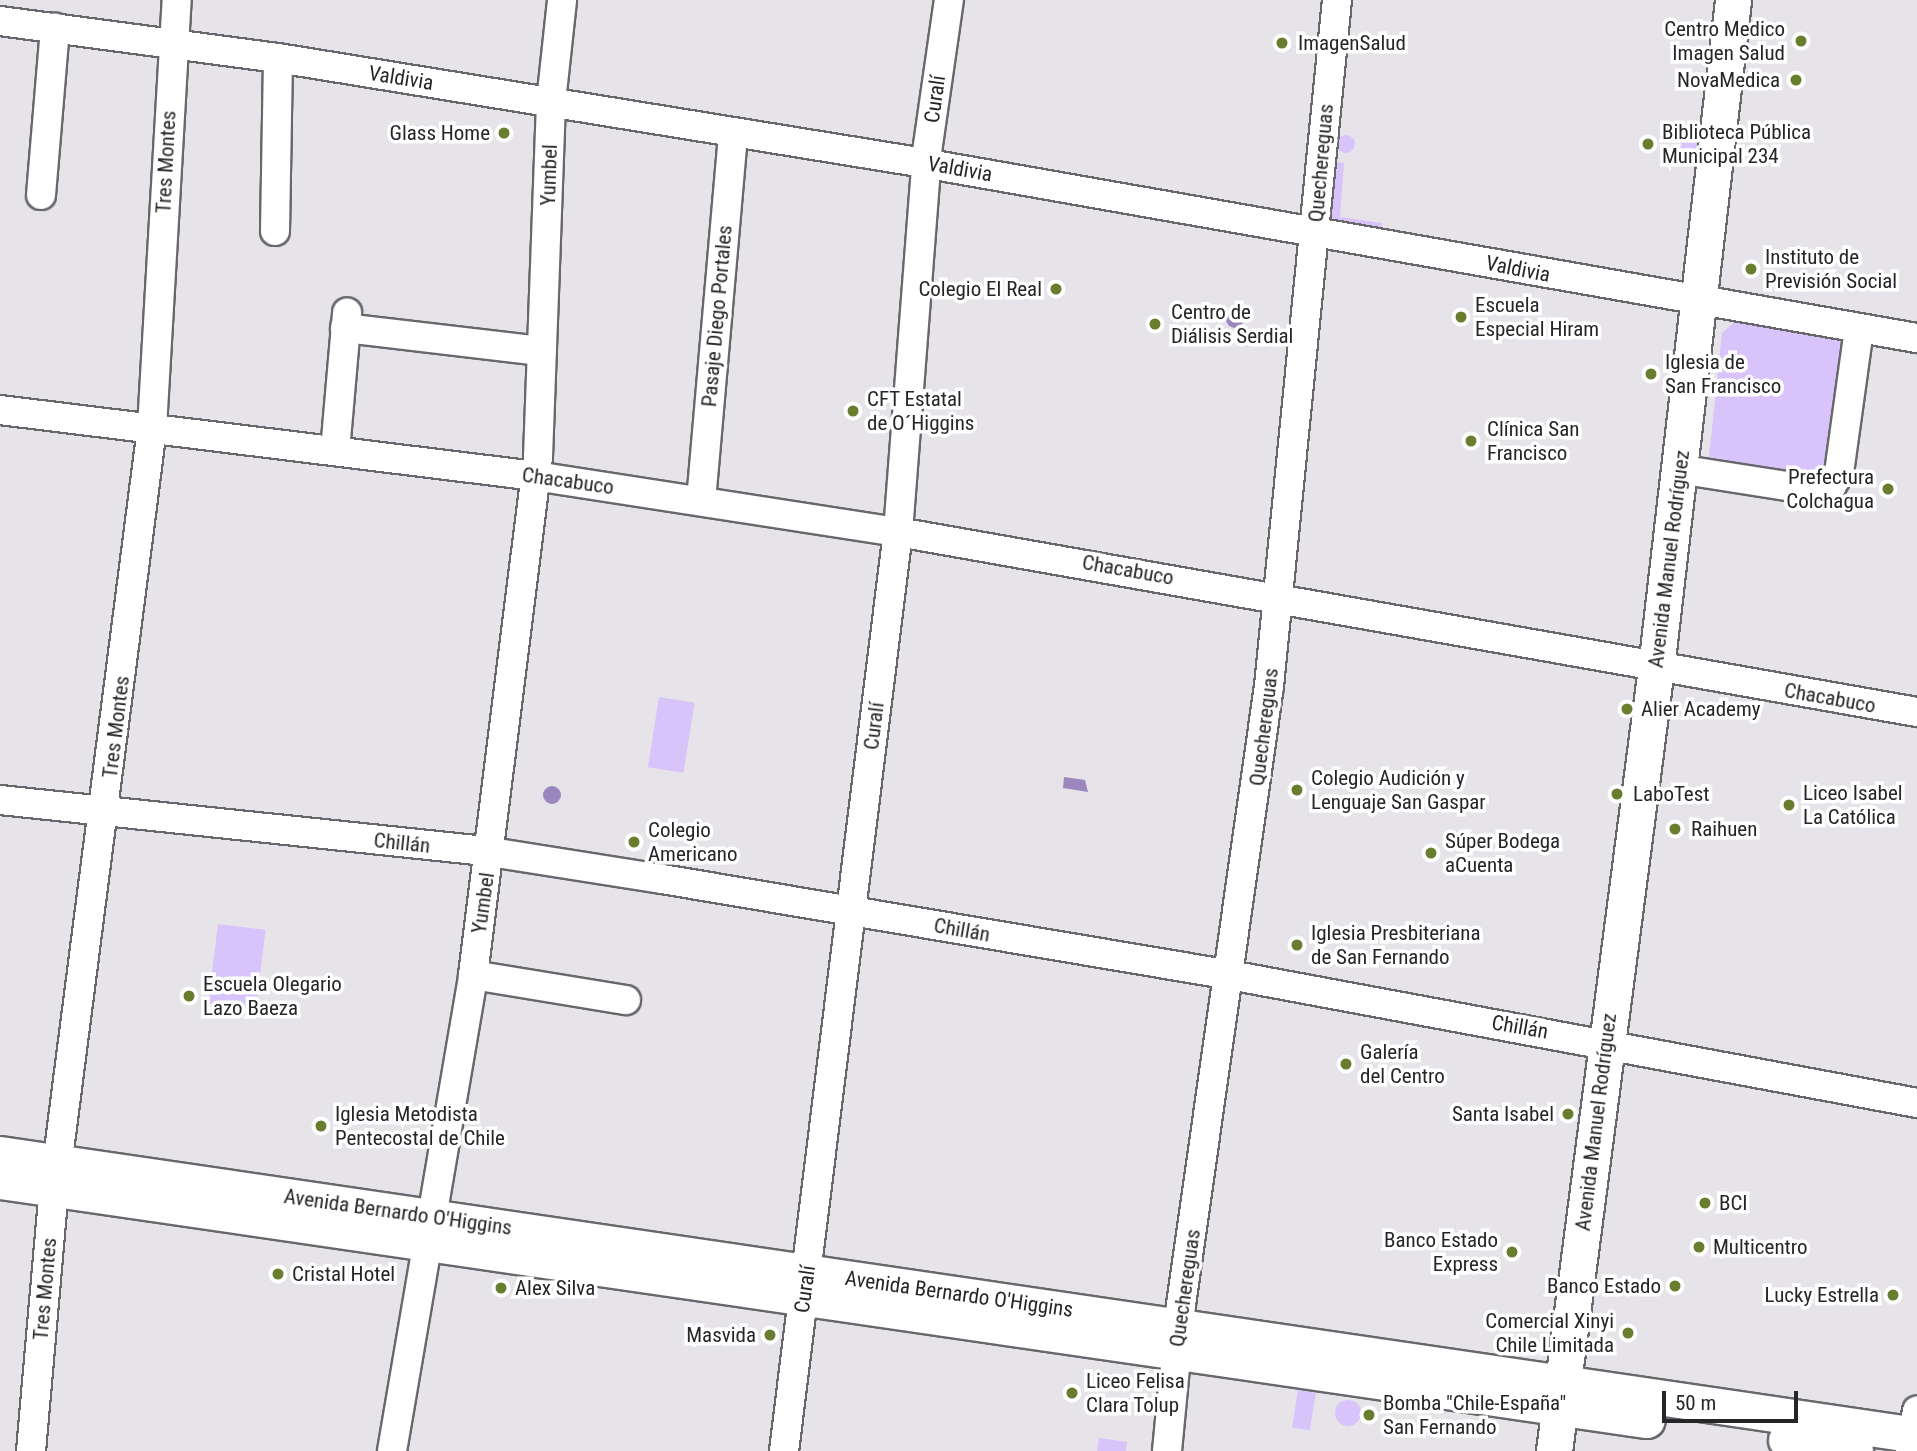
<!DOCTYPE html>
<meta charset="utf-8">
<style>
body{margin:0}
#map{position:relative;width:1917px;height:1451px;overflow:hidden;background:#e6e4e9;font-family:"Roboto Condensed",sans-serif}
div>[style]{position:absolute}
.green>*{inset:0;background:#d9c3fb;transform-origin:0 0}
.round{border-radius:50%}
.water>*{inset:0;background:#9c86be}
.roads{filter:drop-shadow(2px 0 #68676b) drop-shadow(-2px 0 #68676b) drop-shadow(0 2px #68676b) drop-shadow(0 -2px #68676b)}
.minor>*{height:28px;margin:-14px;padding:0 14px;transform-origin:14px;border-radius:14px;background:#fff}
.major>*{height:35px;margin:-17.5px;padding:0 17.5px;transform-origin:17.5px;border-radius:17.5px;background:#fff}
.dots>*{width:19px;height:19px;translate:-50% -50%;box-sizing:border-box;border:4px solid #fff;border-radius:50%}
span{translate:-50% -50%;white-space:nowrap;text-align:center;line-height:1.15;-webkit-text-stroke:7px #fff;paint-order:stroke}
.poi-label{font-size:21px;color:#262527}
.right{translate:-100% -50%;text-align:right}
.left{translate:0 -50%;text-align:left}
.street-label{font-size:21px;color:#262527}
.scale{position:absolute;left:1662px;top:1391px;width:136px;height:32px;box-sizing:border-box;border:4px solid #262527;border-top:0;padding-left:9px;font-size:21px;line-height:24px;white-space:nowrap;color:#262527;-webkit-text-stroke:5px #fff;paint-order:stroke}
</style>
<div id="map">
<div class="green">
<i class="round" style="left:1337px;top:135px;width:18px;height:18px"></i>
<i style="left:1683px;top:136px;width:20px;height:29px;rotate:9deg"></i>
<i style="clip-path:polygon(1337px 162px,1344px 163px,1340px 217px,1382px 223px,1381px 233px,1330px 218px)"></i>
<i style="clip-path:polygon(1738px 319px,1843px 335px,1849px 352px,1840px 358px,1823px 478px,1709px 457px,1722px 333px)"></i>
<i style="left:659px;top:697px;width:36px;height:71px;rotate:9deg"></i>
<i style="left:218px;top:924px;width:48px;height:80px;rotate:7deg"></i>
<i style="left:1298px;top:1390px;width:18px;height:38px;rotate:9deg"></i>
<i class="round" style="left:1335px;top:1400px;width:26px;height:26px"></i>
<i style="clip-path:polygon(1099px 1438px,1127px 1442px,1126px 1451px,1097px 1451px)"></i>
</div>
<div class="water">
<i class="round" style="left:1226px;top:310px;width:18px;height:18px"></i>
<i style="clip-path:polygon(1064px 777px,1085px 780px,1088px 792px,1063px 788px)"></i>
<i class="round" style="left:543px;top:786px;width:18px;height:18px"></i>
</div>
<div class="roads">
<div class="minor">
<i style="left:0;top:21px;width:280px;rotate:7.6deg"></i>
<i style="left:278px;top:58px;width:636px;rotate:9.23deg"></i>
<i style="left:906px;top:160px;width:1027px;rotate:9.99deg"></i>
<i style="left:41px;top:195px;width:168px;rotate:-85.2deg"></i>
<i style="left:275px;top:231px;width:173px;rotate:-89deg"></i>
<i style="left:345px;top:328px;width:198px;rotate:6.7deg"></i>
<i style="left:0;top:410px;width:539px;rotate:7.03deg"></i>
<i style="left:535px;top:476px;width:367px;rotate:8.8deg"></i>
<i style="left:898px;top:532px;width:1035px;rotate:10.02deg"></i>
<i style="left:335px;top:451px;width:139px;rotate:-85deg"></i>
<i style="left:1697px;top:472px;width:122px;rotate:8.9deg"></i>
<i style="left:1818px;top:491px;width:14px;rotate:-17deg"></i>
<i style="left:1831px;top:487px;width:16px;rotate:-60deg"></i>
<i style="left:1839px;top:473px;width:145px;rotate:-82.1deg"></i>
<i style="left:701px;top:501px;width:370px;rotate:-85deg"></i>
<i style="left:0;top:800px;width:494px;rotate:6deg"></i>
<i style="left:491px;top:852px;width:173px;rotate:9deg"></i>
<i style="left:662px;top:879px;width:565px;rotate:9.58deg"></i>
<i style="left:1219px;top:973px;width:710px;rotate:10.55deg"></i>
<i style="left:473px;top:975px;width:155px;rotate:9.3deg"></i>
<i style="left:31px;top:1451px;width:263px;rotate:-85deg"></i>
<i style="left:54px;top:1189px;width:767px;rotate:-82.66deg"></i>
<i style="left:152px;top:428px;width:429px;rotate:-86.7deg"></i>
<i style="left:392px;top:1451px;width:483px;rotate:-80.3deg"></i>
<i style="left:473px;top:975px;width:522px;rotate:-82.85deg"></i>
<i style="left:538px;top:457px;width:355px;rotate:-87.9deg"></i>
<i style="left:551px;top:102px;width:103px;rotate:-83.8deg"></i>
<i style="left:784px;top:1451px;width:926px;rotate:-82.93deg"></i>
<i style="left:898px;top:532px;width:381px;rotate:-85.6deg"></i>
<i style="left:927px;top:152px;width:154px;rotate:-81.8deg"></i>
<i style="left:1167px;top:1451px;width:147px;rotate:-84.5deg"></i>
<i style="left:1181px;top:1305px;width:625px;rotate:-81.91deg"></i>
<i style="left:1269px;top:686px;width:689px;rotate:-84.34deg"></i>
<i style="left:1910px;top:1451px;width:41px;rotate:-80.1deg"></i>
</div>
<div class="major">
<i style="left:0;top:1154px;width:1937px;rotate:8.34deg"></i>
<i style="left:0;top:1181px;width:1664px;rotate:8.26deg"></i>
<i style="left:1786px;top:1440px;width:70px;rotate:9.1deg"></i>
<i style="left:1554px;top:1451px;width:790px;rotate:-82.58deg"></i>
<i style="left:1656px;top:668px;width:672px;rotate:-83.42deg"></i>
</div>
</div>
<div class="dots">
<i style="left:1801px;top:41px;background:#687d2d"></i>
<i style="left:1282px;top:43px;background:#687d2d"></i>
<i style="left:1796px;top:80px;background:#687d2d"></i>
<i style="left:504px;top:133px;background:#687d2d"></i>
<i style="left:1648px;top:144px;background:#687d2d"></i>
<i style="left:1751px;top:269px;background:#687d2d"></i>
<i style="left:1056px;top:289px;background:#687d2d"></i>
<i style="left:1461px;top:317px;background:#687d2d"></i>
<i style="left:1155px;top:324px;background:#687d2d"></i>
<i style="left:1651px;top:374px;background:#687d2d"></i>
<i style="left:853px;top:411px;background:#687d2d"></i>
<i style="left:1471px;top:441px;background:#687d2d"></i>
<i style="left:1888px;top:489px;background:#687d2d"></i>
<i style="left:1627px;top:709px;background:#687d2d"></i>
<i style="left:1297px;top:790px;background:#687d2d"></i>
<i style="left:1617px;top:794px;background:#687d2d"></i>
<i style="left:1789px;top:805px;background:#687d2d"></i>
<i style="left:1675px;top:829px;background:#687d2d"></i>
<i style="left:634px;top:842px;background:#687d2d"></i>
<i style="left:1431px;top:853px;background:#687d2d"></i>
<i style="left:1297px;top:945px;background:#687d2d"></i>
<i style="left:189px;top:996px;background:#687d2d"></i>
<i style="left:1346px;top:1064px;background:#687d2d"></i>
<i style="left:1568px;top:1114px;background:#687d2d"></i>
<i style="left:321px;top:1126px;background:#687d2d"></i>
<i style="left:1705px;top:1203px;background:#687d2d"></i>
<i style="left:1699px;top:1247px;background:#687d2d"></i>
<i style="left:1512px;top:1252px;background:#687d2d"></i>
<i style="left:278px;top:1274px;background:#687d2d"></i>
<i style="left:1675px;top:1286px;background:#687d2d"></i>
<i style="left:501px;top:1288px;background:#687d2d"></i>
<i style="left:1893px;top:1295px;background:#687d2d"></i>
<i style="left:1628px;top:1333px;background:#687d2d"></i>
<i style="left:770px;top:1335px;background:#687d2d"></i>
<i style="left:1072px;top:1393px;background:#687d2d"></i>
<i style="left:1369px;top:1415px;background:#687d2d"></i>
</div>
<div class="poi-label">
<span class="right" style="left:1785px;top:41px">Centro Medico<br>Imagen Salud</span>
<span class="left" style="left:1298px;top:43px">ImagenSalud</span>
<span class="right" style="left:1780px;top:80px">NovaMedica</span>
<span class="left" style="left:1662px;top:144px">Biblioteca Pública<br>Municipal 234</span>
<span class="right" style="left:490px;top:133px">Glass Home</span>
<span class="left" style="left:1765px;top:269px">Instituto de<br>Previsión Social</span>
<span class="right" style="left:1042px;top:289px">Colegio El Real</span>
<span class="left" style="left:1475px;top:317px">Escuela<br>Especial Hiram</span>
<span class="left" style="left:1171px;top:324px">Centro de<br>Diálisis Serdial</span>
<span class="left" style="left:1665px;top:374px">Iglesia de<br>San Francisco</span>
<span class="left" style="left:867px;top:411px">CFT Estatal<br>de O´Higgins</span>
<span class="left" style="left:1487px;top:441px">Clínica San<br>Francisco</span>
<span class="right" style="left:1874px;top:489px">Prefectura<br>Colchagua</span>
<span class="left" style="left:1641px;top:709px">Alier Academy</span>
<span class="left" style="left:1311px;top:790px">Colegio Audición y<br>Lenguaje San Gaspar</span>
<span class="left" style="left:1803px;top:805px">Liceo Isabel<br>La Católica</span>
<span class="left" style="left:1633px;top:794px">LaboTest</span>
<span class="left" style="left:1691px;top:829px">Raihuen</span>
<span class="left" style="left:648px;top:842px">Colegio<br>Americano</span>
<span class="left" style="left:1445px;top:853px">Súper Bodega<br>aCuenta</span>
<span class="left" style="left:1311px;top:945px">Iglesia Presbiteriana<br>de San Fernando</span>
<span class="left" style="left:203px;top:996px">Escuela Olegario<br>Lazo Baeza</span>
<span class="left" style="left:1360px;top:1064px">Galería<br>del Centro</span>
<span class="left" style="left:335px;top:1126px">Iglesia Metodista<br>Pentecostal de Chile</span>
<span class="right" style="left:1554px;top:1114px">Santa Isabel</span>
<span class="left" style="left:1719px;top:1203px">BCI</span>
<span class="right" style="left:1498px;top:1252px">Banco Estado<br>Express</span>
<span class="left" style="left:1713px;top:1247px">Multicentro</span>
<span class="left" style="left:292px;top:1274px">Cristal Hotel</span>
<span class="right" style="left:1661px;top:1286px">Banco Estado</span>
<span class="left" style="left:515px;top:1288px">Alex Silva</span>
<span class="right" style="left:1879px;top:1295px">Lucky Estrella</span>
<span class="right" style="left:1614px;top:1333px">Comercial Xinyi<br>Chile Limitada</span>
<span class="right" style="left:756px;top:1335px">Masvida</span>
<span class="left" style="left:1086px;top:1393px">Liceo Felisa<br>Clara Tolup</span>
<span class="left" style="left:1383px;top:1415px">Bomba "Chile-España"<br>San Fernando</span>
</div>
<div class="street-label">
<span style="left:401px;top:78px;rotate:9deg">Valdivia</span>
<span style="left:935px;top:99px;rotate:-82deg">Curalí</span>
<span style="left:166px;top:162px;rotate:-87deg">Tres Montes</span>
<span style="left:1321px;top:163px;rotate:-85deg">Quechereguas</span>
<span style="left:960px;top:169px;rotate:10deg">Valdivia</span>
<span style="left:549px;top:175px;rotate:-88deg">Yumbel</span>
<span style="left:1518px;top:269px;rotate:11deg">Valdivia</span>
<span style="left:717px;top:316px;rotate:-85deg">Pasaje Diego Portales</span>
<span style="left:568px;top:481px;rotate:8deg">Chacabuco</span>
<span style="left:1669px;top:559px;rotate:-83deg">Avenida Manuel Rodríguez</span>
<span style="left:1128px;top:570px;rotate:10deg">Chacabuco</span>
<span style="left:1830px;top:698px;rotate:10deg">Chacabuco</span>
<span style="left:874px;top:726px;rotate:-83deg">Curalí</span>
<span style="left:116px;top:727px;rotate:-83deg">Tres Montes</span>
<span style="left:1264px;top:727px;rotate:-83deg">Quechereguas</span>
<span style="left:402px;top:843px;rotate:6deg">Chillán</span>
<span style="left:483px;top:903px;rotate:-82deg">Yumbel</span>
<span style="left:962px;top:930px;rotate:10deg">Chillán</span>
<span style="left:1520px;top:1027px;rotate:10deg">Chillán</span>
<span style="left:1596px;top:1122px;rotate:-83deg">Avenida Manuel Rodríguez</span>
<span style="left:398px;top:1212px;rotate:8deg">Avenida Bernardo O'Higgins</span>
<span style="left:1185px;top:1288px;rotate:-82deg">Quechereguas</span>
<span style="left:45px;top:1289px;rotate:-85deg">Tres Montes</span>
<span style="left:805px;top:1289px;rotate:-82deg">Curalí</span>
<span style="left:959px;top:1294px;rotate:8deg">Avenida Bernardo O'Higgins</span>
</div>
<div class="scale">50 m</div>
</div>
